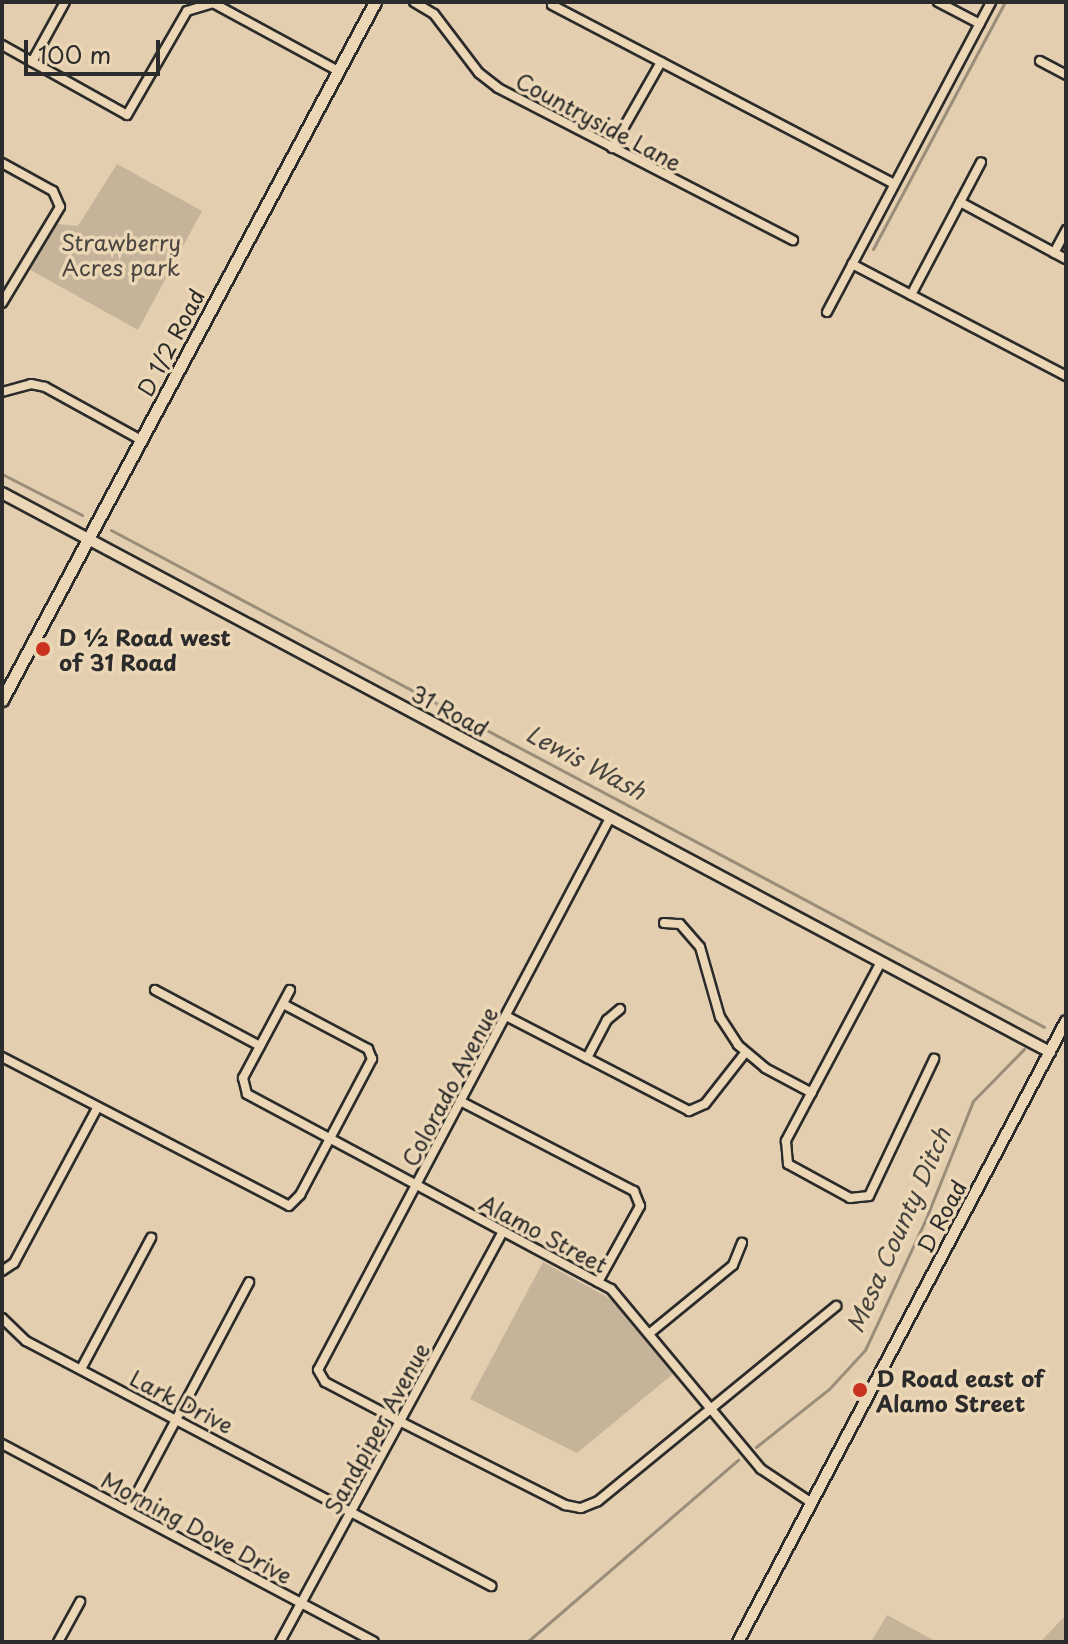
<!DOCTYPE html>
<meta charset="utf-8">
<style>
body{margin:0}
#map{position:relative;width:1068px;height:1644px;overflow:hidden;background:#e3cfaf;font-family:"Playpen Sans",sans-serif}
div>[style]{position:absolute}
.green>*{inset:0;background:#c5b49a}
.stream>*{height:3px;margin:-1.5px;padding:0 1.5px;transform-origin:1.5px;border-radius:1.5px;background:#9a8e7b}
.roads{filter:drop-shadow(2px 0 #2b2b2b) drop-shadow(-2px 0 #2b2b2b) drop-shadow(0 2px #2b2b2b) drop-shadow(0 -2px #2b2b2b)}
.minor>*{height:8px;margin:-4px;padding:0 4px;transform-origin:4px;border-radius:4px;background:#ebd6b5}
.tertiary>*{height:10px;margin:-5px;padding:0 5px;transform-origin:5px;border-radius:5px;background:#ebd6b5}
.secondary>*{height:11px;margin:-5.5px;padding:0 5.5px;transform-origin:5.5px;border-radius:5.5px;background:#ebd6b5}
.dots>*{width:22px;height:22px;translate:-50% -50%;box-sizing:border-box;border:4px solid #ebd6b5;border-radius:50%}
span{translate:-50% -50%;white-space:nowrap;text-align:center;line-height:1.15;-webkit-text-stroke:7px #ebd6b5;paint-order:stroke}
.street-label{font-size:22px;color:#2b2b2b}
.park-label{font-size:22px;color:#4a4641}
.poi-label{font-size:22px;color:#2b2b2b;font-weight:700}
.left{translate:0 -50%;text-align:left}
.water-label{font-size:24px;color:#47443f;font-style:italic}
.frame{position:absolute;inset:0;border:4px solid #2b2b2b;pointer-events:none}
.scale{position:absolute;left:24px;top:40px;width:136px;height:36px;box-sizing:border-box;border:4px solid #2b2b2b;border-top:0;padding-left:10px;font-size:24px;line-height:28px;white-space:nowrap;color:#2b2b2b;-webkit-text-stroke:6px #ebd6b5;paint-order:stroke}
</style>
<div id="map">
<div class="green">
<i style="clip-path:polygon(117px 164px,202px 211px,138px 330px,27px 268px,57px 224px,78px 226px)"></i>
<i style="clip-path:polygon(543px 1262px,611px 1299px,673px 1374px,577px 1453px,470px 1399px)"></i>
<i style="clip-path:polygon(887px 1615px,937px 1642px,871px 1642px)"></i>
<i style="clip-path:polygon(1066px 1615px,1064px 1642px,1040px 1642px,1042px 1640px)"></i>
</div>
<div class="stream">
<i style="left:873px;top:249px;width:280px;rotate:-61.9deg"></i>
<i style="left:2px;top:474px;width:90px;rotate:27.1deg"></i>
<i style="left:111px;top:530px;width:1057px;rotate:28.04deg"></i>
<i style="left:1064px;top:1037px;width:2px;rotate:27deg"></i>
<i style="left:756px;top:1447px;width:93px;rotate:-38.5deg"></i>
<i style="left:829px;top:1389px;width:53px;rotate:-47.3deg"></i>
<i style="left:865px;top:1350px;width:142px;rotate:-65.1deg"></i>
<i style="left:925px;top:1221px;width:129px;rotate:-68.2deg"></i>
<i style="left:973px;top:1101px;width:73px;rotate:-45.6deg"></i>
<i style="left:527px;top:1642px;width:279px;rotate:-40.8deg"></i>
</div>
<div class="roads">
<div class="minor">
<i style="left:414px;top:2px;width:23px;rotate:31deg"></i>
<i style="left:434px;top:14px;width:74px;rotate:52.7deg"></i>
<i style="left:479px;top:73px;width:24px;rotate:38deg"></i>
<i style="left:498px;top:88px;width:332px;rotate:27.3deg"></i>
<i style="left:938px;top:2px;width:47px;rotate:27.6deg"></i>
<i style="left:552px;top:5px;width:386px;rotate:27.6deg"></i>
<i style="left:2px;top:45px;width:143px;rotate:29.2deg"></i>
<i style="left:127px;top:115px;width:120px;rotate:-60deg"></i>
<i style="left:187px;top:11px;width:27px;rotate:-17deg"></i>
<i style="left:213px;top:3px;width:142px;rotate:28.5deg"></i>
<i style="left:1040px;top:61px;width:30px;rotate:28deg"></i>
<i style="left:32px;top:62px;width:68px;rotate:-61.2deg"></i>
<i style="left:612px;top:148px;width:99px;rotate:-60.3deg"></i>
<i style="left:2px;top:163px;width:58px;rotate:28.8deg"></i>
<i style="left:53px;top:191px;width:17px;rotate:66deg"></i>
<i style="left:60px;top:207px;width:112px;rotate:121.1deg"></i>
<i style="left:960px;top:202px;width:120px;rotate:28.3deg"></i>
<i style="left:1054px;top:253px;width:26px;rotate:-62deg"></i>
<i style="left:852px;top:264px;width:242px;rotate:27.6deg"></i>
<i style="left:911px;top:295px;width:150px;rotate:-62.2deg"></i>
<i style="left:827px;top:312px;width:351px;rotate:-62.1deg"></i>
<i style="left:2px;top:392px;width:30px;rotate:-15deg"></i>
<i style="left:31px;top:384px;width:14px;rotate:12deg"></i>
<i style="left:45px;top:387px;width:110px;rotate:28.9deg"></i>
<i style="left:610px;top:818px;width:624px;rotate:117.88deg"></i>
<i style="left:318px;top:1370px;width:14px;rotate:60deg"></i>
<i style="left:325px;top:1382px;width:88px;rotate:27.7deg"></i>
<i style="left:403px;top:1423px;width:182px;rotate:26.8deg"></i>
<i style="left:565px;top:1505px;width:16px;rotate:11deg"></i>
<i style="left:581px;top:1508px;width:18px;rotate:-22deg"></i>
<i style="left:598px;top:1501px;width:308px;rotate:-39.3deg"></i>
<i style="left:664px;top:923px;width:16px;rotate:4deg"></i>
<i style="left:680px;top:924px;width:30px;rotate:49deg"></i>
<i style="left:700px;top:947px;width:73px;rotate:74.1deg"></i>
<i style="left:720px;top:1017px;width:33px;rotate:57deg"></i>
<i style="left:738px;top:1045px;width:35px;rotate:40deg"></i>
<i style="left:765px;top:1068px;width:53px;rotate:28deg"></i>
<i style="left:881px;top:962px;width:203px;rotate:118deg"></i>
<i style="left:786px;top:1141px;width:23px;rotate:85deg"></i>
<i style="left:788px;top:1164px;width:71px;rotate:28.7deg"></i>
<i style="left:850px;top:1198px;width:19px;rotate:-6deg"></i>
<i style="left:869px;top:1196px;width:152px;rotate:-64.6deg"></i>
<i style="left:155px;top:990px;width:119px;rotate:28.1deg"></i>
<i style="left:290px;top:990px;width:100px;rotate:118.1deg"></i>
<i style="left:243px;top:1078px;width:16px;rotate:76deg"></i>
<i style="left:247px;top:1094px;width:413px;rotate:28.2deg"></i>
<i style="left:611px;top:1289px;width:234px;rotate:50.2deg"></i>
<i style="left:761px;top:1469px;width:61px;rotate:33.7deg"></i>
<i style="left:506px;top:1016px;width:206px;rotate:27.4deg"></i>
<i style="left:689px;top:1111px;width:17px;rotate:-24deg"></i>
<i style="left:705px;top:1104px;width:65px;rotate:-51.9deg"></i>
<i style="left:2px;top:1057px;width:323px;rotate:27.4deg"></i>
<i style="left:289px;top:1206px;width:16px;rotate:-45deg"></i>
<i style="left:300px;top:1195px;width:154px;rotate:-62.1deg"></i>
<i style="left:372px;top:1059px;width:11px;rotate:-112deg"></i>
<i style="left:368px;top:1049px;width:96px;rotate:-152.1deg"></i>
<i style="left:587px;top:1058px;width:43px;rotate:-62.2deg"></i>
<i style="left:607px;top:1020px;width:17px;rotate:-40deg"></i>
<i style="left:462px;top:1102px;width:194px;rotate:27.4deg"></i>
<i style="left:634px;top:1191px;width:16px;rotate:68deg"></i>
<i style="left:640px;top:1206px;width:87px;rotate:118.9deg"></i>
<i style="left:2px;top:1271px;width:14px;rotate:-34deg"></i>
<i style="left:14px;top:1263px;width:176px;rotate:-61.8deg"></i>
<i style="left:2px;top:1318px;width:33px;rotate:44deg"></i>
<i style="left:26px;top:1341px;width:526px;rotate:27.78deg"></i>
<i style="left:650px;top:1333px;width:107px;rotate:-39.3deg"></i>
<i style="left:733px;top:1265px;width:24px;rotate:-68deg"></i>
<i style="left:81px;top:1369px;width:149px;rotate:-61.9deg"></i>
<i style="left:2px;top:1444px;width:421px;rotate:28deg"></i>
<i style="left:128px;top:1510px;width:258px;rotate:-62deg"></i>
<i style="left:58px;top:1642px;width:46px;rotate:-61.2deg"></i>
<i style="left:280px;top:1642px;width:467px;rotate:-61.5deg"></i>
</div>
<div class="tertiary">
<i style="left:2px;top:493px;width:1188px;rotate:28.08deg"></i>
<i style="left:738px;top:1642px;width:702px;rotate:-62.16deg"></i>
</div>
<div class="secondary">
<i style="left:2px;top:700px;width:791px;rotate:-61.88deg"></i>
</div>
</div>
<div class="dots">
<i style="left:43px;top:649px;background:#c8321e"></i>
<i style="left:860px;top:1390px;background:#c8321e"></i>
</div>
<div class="street-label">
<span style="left:599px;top:121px;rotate:28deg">Countryside Lane</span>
<span style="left:170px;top:342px;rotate:-62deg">D 1/2 Road</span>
<span style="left:450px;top:710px;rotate:28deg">31 Road</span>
<span style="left:449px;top:1086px;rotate:-62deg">Colorado Avenue</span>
<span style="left:941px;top:1216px;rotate:-62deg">D Road</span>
<span style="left:544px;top:1233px;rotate:28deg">Alamo Street</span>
<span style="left:182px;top:1401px;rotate:27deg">Lark Drive</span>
<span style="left:376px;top:1428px;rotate:-61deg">Sandpiper Avenue</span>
<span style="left:197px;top:1527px;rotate:28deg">Morning Dove Drive</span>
</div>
<div class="park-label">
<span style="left:121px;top:254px">Strawberry<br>Acres park</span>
</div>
<div class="poi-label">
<span class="left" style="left:59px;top:649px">D ½ Road west<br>of 31 Road</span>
<span class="left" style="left:876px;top:1390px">D Road east of<br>Alamo Street</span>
</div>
<div class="water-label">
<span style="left:586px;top:762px;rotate:28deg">Lewis Wash</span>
<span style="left:898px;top:1230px;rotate:-66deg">Mesa County Ditch</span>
</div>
<div class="frame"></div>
<div class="scale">100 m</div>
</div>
